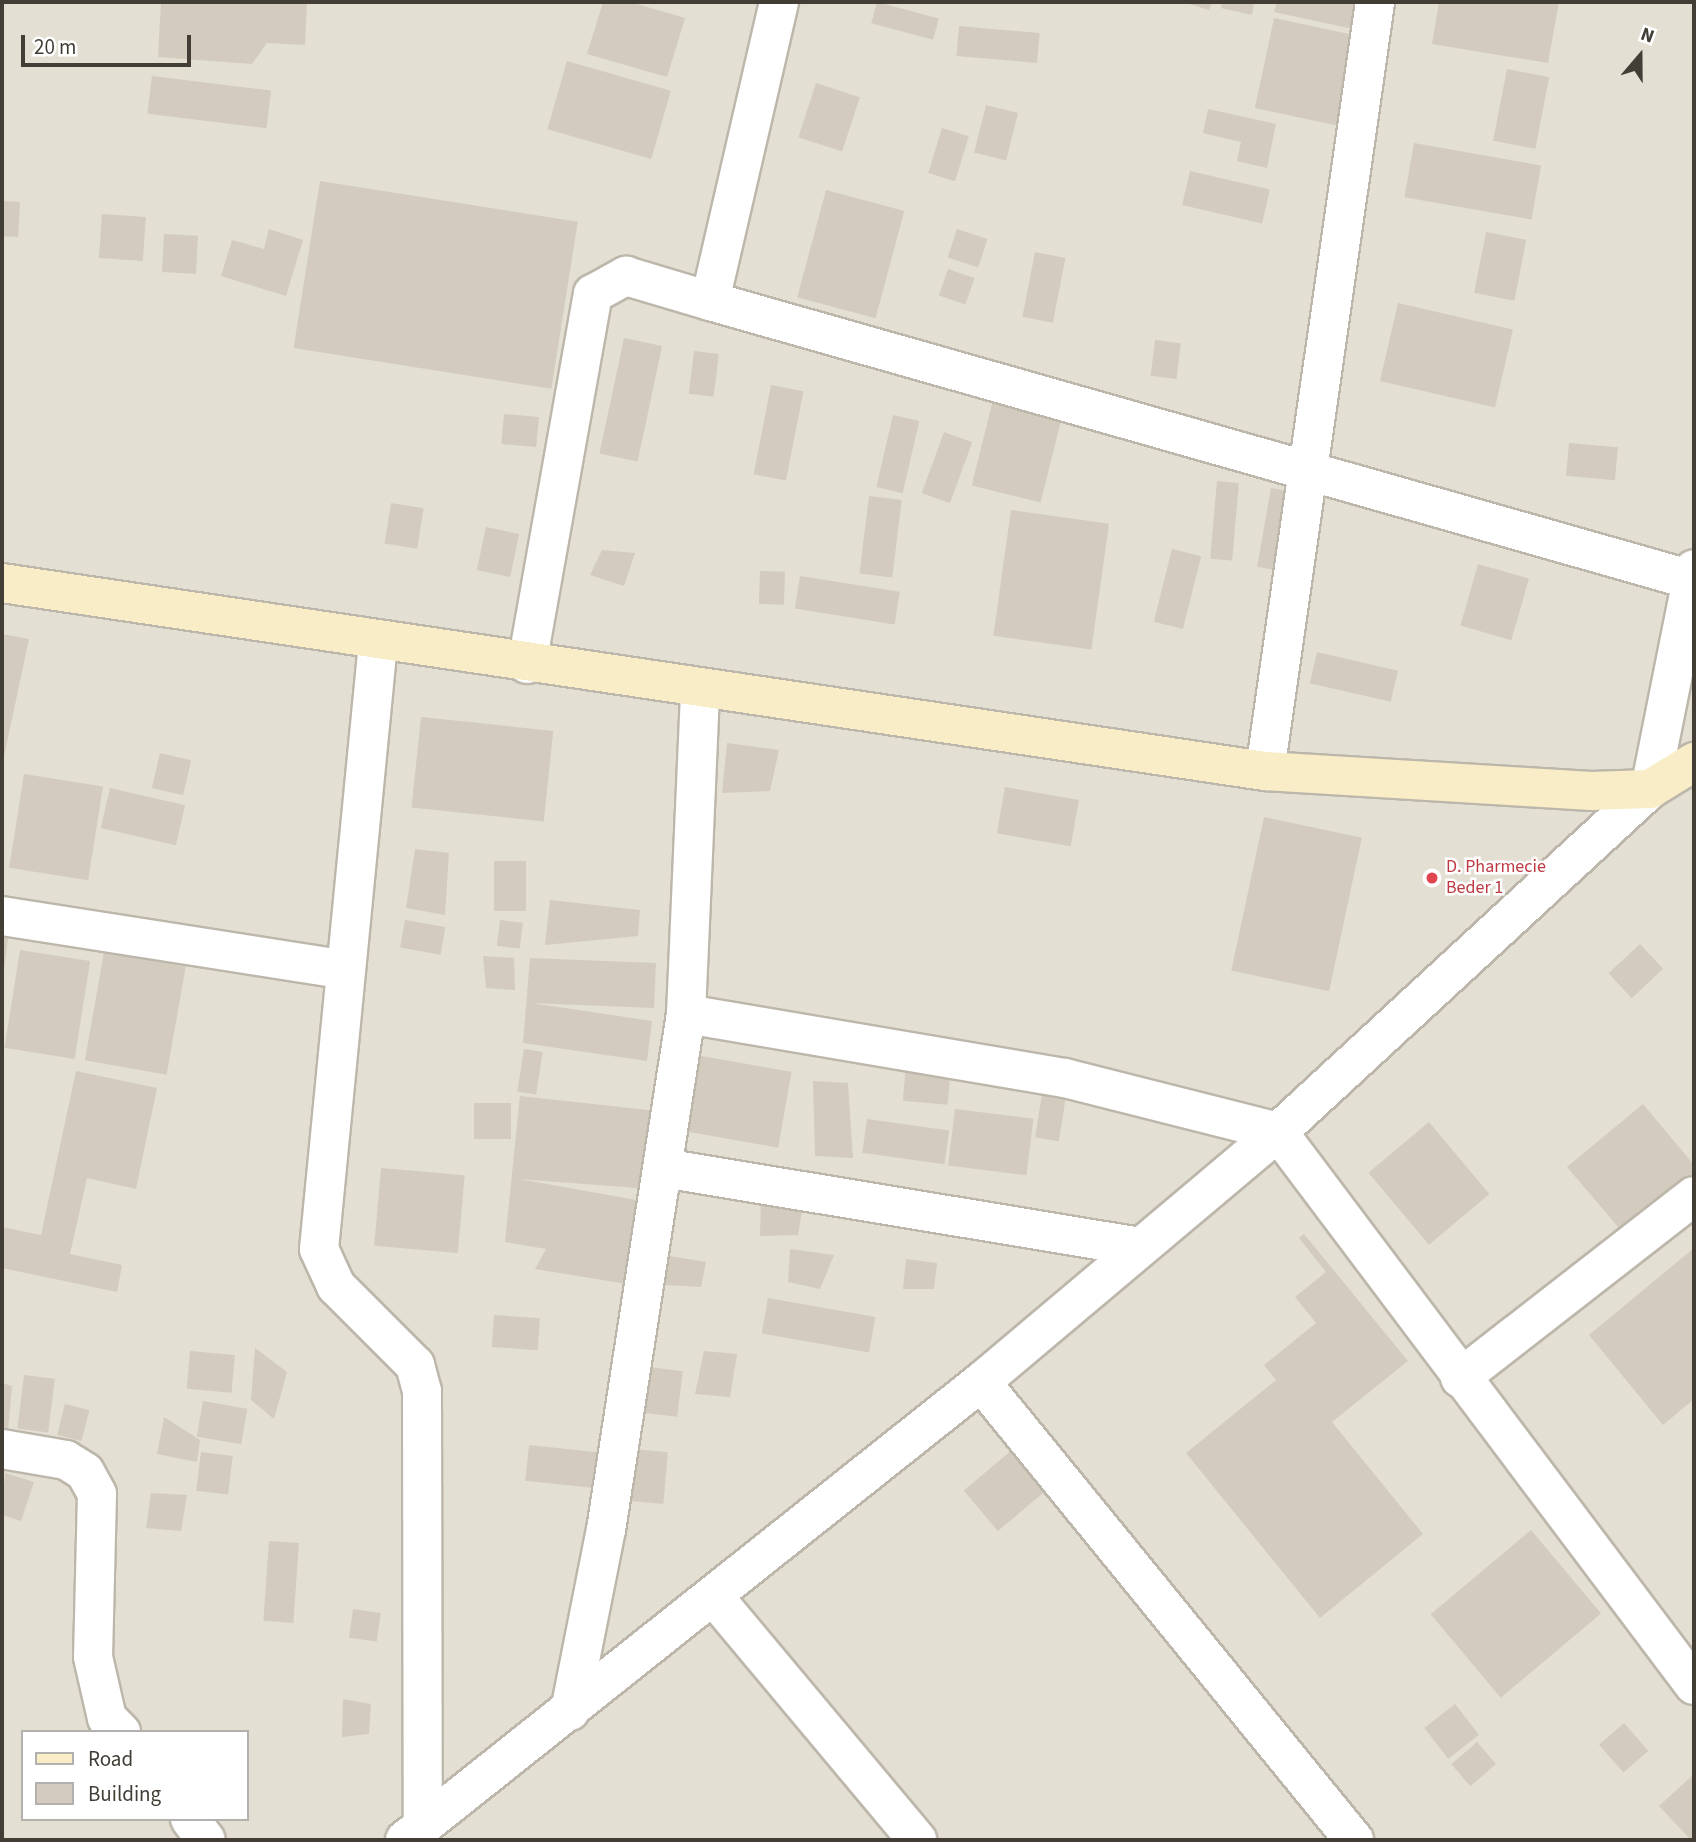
<!DOCTYPE html>
<style>
body{margin:0}
#map{position:relative;width:1696px;height:1842px;overflow:hidden;background:#f0ede4;font-family:"Source Sans 3",sans-serif}
div>[style]{position:absolute}
.residential>*{inset:0;background:#e3dfd3}
.building>*{inset:0;background:#d3cbbe;transform-origin:0 0}
.roads{filter:drop-shadow(2px 0 #bdb7ab) drop-shadow(-2px 0 #bdb7ab) drop-shadow(0 2px #bdb7ab) drop-shadow(0 -2px #bdb7ab)}
.street>*{height:38px;margin:-19px;padding:0 19px;transform-origin:19px;border-radius:19px;background:#fff}
.secondary>*{height:38px;margin:-19px;padding:0 19px;transform-origin:19px;border-radius:19px;background:#f8edc6}
.dots>*{width:19px;height:19px;translate:-50% -50%;box-sizing:border-box;border:4px solid #fff;border-radius:50%}
span{translate:-50% -50%;white-space:nowrap;text-align:center;line-height:1.15;-webkit-text-stroke:5px #fff;paint-order:stroke}
.health-label{font-size:18px;color:#be3a42}
.left{translate:0 -50%;text-align:left}
.frame{position:absolute;inset:0;border:4px solid #423d35;pointer-events:none}
.legend{position:absolute;left:21px;top:1730px;width:228px;height:91px;box-sizing:border-box;background:#fff;border:2px solid #b3b1ae;margin:0;padding:9px 12px;list-style:none;font-size:21px;color:#423d35}
.legend li{display:flex;align-items:center;gap:14px;height:35px}
.legend b{width:35px;border:2px solid #b3b1ae}
.north{position:absolute;left:1605px;top:21px;width:70px;height:70px;-webkit-text-stroke:5px #fff;paint-order:stroke;rotate:20deg;font-size:19px;font-weight:700;line-height:28px;text-align:center;color:#423d35}
.north::after{content:'';display:block;margin:auto;width:24px;height:32px;background:#423d35;clip-path:polygon(50% 0,100% 100%,50% 72%,0 100%)}
.scale{position:absolute;left:21px;top:35px;width:170px;height:32px;box-sizing:border-box;border:4px solid #423d35;border-top:0;padding-left:9px;font-size:21px;line-height:24px;white-space:nowrap;color:#423d35;-webkit-text-stroke:5px #fff;paint-order:stroke}
</style>
<div id="map">
<div class="residential">
<i style="clip-path:polygon(evenodd,2px 2px,1694px 2px,1694px 1840px,2px 1840px,2px 2px,23px 1732px,247px 1732px,247px 1819px,23px 1819px,23px 1732px)"></i>
</div>
<div class="building">
<i style="clip-path:polygon(161px 2px,307px 2px,305px 45px,267px 43px,252px 64px,158px 57px)"></i>
<i style="clip-path:polygon(603px 2px,630px 2px,685px 18px,667px 77px,587px 54px)"></i>
<i style="left:877px;top:2px;width:64px;height:22px;rotate:15deg"></i>
<i style="clip-path:polygon(1183px 2px,1212px 2px,1209px 10px)"></i>
<i style="clip-path:polygon(1222px 2px,1254px 2px,1252px 15px,1221px 8px)"></i>
<i style="clip-path:polygon(1277px 2px,1359px 2px,1353px 29px,1274px 12px)"></i>
<i style="clip-path:polygon(1439px 2px,1559px 2px,1548px 63px,1432px 44px)"></i>
<i style="left:1274px;top:18px;width:90px;height:92px;rotate:12deg"></i>
<i style="left:959px;top:26px;width:81px;height:30px;rotate:5deg"></i>
<i style="left:567px;top:61px;width:108px;height:71px;rotate:16deg"></i>
<i style="left:1507px;top:69px;width:43px;height:73px;rotate:11deg"></i>
<i style="left:152px;top:76px;width:120px;height:38px;rotate:7deg"></i>
<i style="left:816px;top:83px;width:46px;height:57px;rotate:18deg"></i>
<i style="left:986px;top:105px;width:33px;height:49px;rotate:14deg"></i>
<i style="clip-path:polygon(1208px 109px,1276px 124px,1267px 168px,1237px 161px,1241px 142px,1203px 133px)"></i>
<i style="left:942px;top:128px;width:28px;height:47px;rotate:17deg"></i>
<i style="left:1414px;top:143px;width:129px;height:55px;rotate:10deg"></i>
<i style="left:1190px;top:171px;width:82px;height:35px;rotate:13deg"></i>
<i style="left:320px;top:181px;width:261px;height:169px;rotate:9deg"></i>
<i style="left:826px;top:190px;width:81px;height:111px;rotate:15deg"></i>
<i style="left:2px;top:201px;width:18px;height:35px;rotate:3deg"></i>
<i style="left:102px;top:214px;width:44px;height:44px;rotate:4deg"></i>
<i style="clip-path:polygon(269px 229px,303px 240px,286px 296px,221px 276px,232px 240px,264px 249px)"></i>
<i style="left:957px;top:229px;width:32px;height:30px;rotate:18deg"></i>
<i style="left:1486px;top:232px;width:41px;height:62px;rotate:11deg"></i>
<i style="left:164px;top:234px;width:34px;height:38px;rotate:3deg"></i>
<i style="left:1035px;top:252px;width:31px;height:66px;rotate:11deg"></i>
<i style="left:948px;top:269px;width:28px;height:28px;rotate:19deg"></i>
<i style="left:1398px;top:303px;width:118px;height:80px;rotate:13deg"></i>
<i style="left:624px;top:338px;width:39px;height:118px;rotate:12deg"></i>
<i style="left:1155px;top:340px;width:26px;height:36px;rotate:7deg"></i>
<i style="left:694px;top:351px;width:25px;height:43px;rotate:7deg"></i>
<i style="left:771px;top:385px;width:33px;height:91px;rotate:11deg"></i>
<i style="left:993px;top:400px;width:71px;height:88px;rotate:14deg"></i>
<i style="left:504px;top:414px;width:35px;height:30px;rotate:5deg"></i>
<i style="left:893px;top:415px;width:27px;height:74px;rotate:13deg"></i>
<i style="left:944px;top:432px;width:30px;height:65px;rotate:20deg"></i>
<i style="left:1569px;top:443px;width:49px;height:33px;rotate:5deg"></i>
<i style="left:1217px;top:481px;width:22px;height:78px;rotate:5deg"></i>
<i style="left:1271px;top:488px;width:23px;height:80px;rotate:10deg"></i>
<i style="left:869px;top:496px;width:33px;height:78px;rotate:7deg"></i>
<i style="left:391px;top:503px;width:33px;height:41px;rotate:9deg"></i>
<i style="left:1011px;top:510px;width:99px;height:127px;rotate:8deg"></i>
<i style="left:486px;top:527px;width:34px;height:44px;rotate:12deg"></i>
<i style="left:1172px;top:549px;width:30px;height:75px;rotate:14deg"></i>
<i style="clip-path:polygon(602px 550px,635px 553px,624px 586px,590px 575px)"></i>
<i style="left:1478px;top:564px;width:53px;height:64px;rotate:16deg"></i>
<i style="left:760px;top:571px;width:25px;height:33px;rotate:2deg"></i>
<i style="left:800px;top:576px;width:101px;height:33px;rotate:9deg"></i>
<i style="clip-path:polygon(2px 634px,29px 639px,3px 761px,2px 761px)"></i>
<i style="left:1317px;top:652px;width:83px;height:32px;rotate:13deg"></i>
<i style="left:421px;top:717px;width:133px;height:91px;rotate:6deg"></i>
<i style="clip-path:polygon(727px 743px,779px 750px,770px 791px,722px 793px)"></i>
<i style="left:160px;top:753px;width:32px;height:36px;rotate:13deg"></i>
<i style="left:24px;top:774px;width:80px;height:95px;rotate:9deg"></i>
<i style="left:1005px;top:787px;width:75px;height:47px;rotate:10deg"></i>
<i style="left:110px;top:788px;width:77px;height:41px;rotate:13deg"></i>
<i style="left:1264px;top:817px;width:100px;height:157px;rotate:12deg"></i>
<i style="clip-path:polygon(415px 849px,449px 853px,445px 915px,406px 908px)"></i>
<i style="left:494px;top:861px;width:32px;height:50px"></i>
<i style="clip-path:polygon(550px 900px,640px 910px,638px 936px,545px 945px)"></i>
<i style="left:405px;top:920px;width:41px;height:28px;rotate:10deg"></i>
<i style="left:500px;top:920px;width:23px;height:26px;rotate:7deg"></i>
<i style="clip-path:polygon(2px 929px,9px 930px,3px 977px,2px 977px)"></i>
<i style="left:1640px;top:944px;width:34px;height:43px;rotate:47deg"></i>
<i style="left:20px;top:950px;width:71px;height:99px;rotate:9deg"></i>
<i style="left:104px;top:952px;width:83px;height:110px;rotate:10deg"></i>
<i style="clip-path:polygon(483px 956px,514px 958px,515px 990px,486px 988px)"></i>
<i style="clip-path:polygon(530px 958px,656px 963px,654px 1008px,531px 1003px,652px 1021px,647px 1061px,523px 1043px)"></i>
<i style="left:524px;top:1049px;width:19px;height:43px;rotate:9deg"></i>
<i style="left:696px;top:1055px;width:97px;height:77px;rotate:10deg"></i>
<i style="left:906px;top:1065px;width:45px;height:36px;rotate:5deg"></i>
<i style="clip-path:polygon(76px 1071px,157px 1088px,136px 1189px,87px 1178px,70px 1254px,122px 1265px,117px 1292px,2px 1268px,2px 1227px,41px 1235px)"></i>
<i style="clip-path:polygon(813px 1081px,848px 1083px,853px 1158px,815px 1156px)"></i>
<i style="left:1042px;top:1094px;width:24px;height:44px;rotate:9deg"></i>
<i style="clip-path:polygon(520px 1096px,657px 1111px,650px 1189px,519px 1179px,653px 1203px,639px 1286px,535px 1269px,546px 1249px,505px 1242px)"></i>
<i style="left:474px;top:1103px;width:37px;height:36px"></i>
<i style="clip-path:polygon(1643px 1104px,1694px 1165px,1694px 1189px,1631px 1242px,1567px 1167px)"></i>
<i style="left:955px;top:1109px;width:79px;height:57px;rotate:7deg"></i>
<i style="left:867px;top:1119px;width:83px;height:34px;rotate:8deg"></i>
<i style="left:1429px;top:1122px;width:94px;height:79px;rotate:50deg"></i>
<i style="left:381px;top:1168px;width:84px;height:78px;rotate:5deg"></i>
<i style="clip-path:polygon(761px 1200px,804px 1200px,798px 1235px,760px 1236px)"></i>
<i style="clip-path:polygon(1304px 1234px,1408px 1361px,1332px 1422px,1423px 1534px,1320px 1618px,1186px 1453px,1276px 1380px,1264px 1365px,1316px 1323px,1295px 1297px,1326px 1272px,1299px 1238px)"></i>
<i style="clip-path:polygon(1694px 1248px,1694px 1399px,1663px 1425px,1589px 1335px)"></i>
<i style="clip-path:polygon(790px 1249px,834px 1255px,820px 1289px,788px 1282px)"></i>
<i style="clip-path:polygon(670px 1256px,706px 1262px,701px 1287px,664px 1285px)"></i>
<i style="clip-path:polygon(906px 1259px,937px 1263px,934px 1289px,903px 1289px)"></i>
<i style="left:768px;top:1298px;width:109px;height:36px;rotate:10deg"></i>
<i style="left:494px;top:1315px;width:46px;height:32px;rotate:4deg"></i>
<i style="clip-path:polygon(255px 1348px,287px 1372px,274px 1419px,251px 1400px)"></i>
<i style="left:190px;top:1351px;width:45px;height:38px;rotate:5deg"></i>
<i style="clip-path:polygon(704px 1351px,737px 1354px,730px 1397px,695px 1394px)"></i>
<i style="left:649px;top:1367px;width:34px;height:46px;rotate:7deg"></i>
<i style="left:24px;top:1375px;width:31px;height:54px;rotate:7deg"></i>
<i style="clip-path:polygon(2px 1383px,12px 1386px,8px 1431px,2px 1430px)"></i>
<i style="left:203px;top:1401px;width:45px;height:36px;rotate:10deg"></i>
<i style="left:65px;top:1404px;width:25px;height:32px;rotate:14deg"></i>
<i style="clip-path:polygon(164px 1417px,200px 1440px,197px 1462px,157px 1454px)"></i>
<i style="left:529px;top:1445px;width:81px;height:36px;rotate:6deg"></i>
<i style="left:632px;top:1449px;width:36px;height:52px;rotate:5deg"></i>
<i style="left:1012px;top:1450px;width:53px;height:63px;rotate:50deg"></i>
<i style="left:201px;top:1452px;width:32px;height:39px;rotate:7deg"></i>
<i style="clip-path:polygon(5px 1473px,34px 1482px,21px 1521px,2px 1515px)"></i>
<i style="clip-path:polygon(151px 1493px,187px 1495px,181px 1531px,146px 1528px)"></i>
<i style="left:1531px;top:1530px;width:109px;height:131px;rotate:50deg"></i>
<i style="left:269px;top:1541px;width:30px;height:80px;rotate:4deg"></i>
<i style="left:353px;top:1609px;width:28px;height:29px;rotate:8deg"></i>
<i style="clip-path:polygon(343px 1699px,371px 1704px,369px 1734px,342px 1737px)"></i>
<i style="left:1455px;top:1704px;width:39px;height:39px;rotate:52deg"></i>
<i style="left:1624px;top:1723px;width:37px;height:33px;rotate:49deg"></i>
<i style="left:1477px;top:1742px;width:29px;height:34px;rotate:49deg"></i>
<i style="clip-path:polygon(1694px 1774px,1694px 1840px,1691px 1840px,1659px 1806px)"></i>
</div>
<div class="roads">
<div class="street">
<i style="left:710px;top:301px;width:1021px;rotate:15.86deg"></i>
<i style="left:378px;top:643px;width:609px;rotate:95.56deg"></i>
<i style="left:319px;top:1249px;width:41px;rotate:65.3deg"></i>
<i style="left:336px;top:1286px;width:112px;rotate:45deg"></i>
<i style="left:415px;top:1365px;width:27px;rotate:75deg"></i>
<i style="left:422px;top:1391px;width:435px;rotate:89.9deg"></i>
<i style="left:527px;top:664px;width:376px;rotate:-79.9deg"></i>
<i style="left:593px;top:294px;width:38px;rotate:-29deg"></i>
<i style="left:626px;top:276px;width:88px;rotate:16.6deg"></i>
<i style="left:710px;top:301px;width:307px;rotate:-77deg"></i>
<i style="left:1265px;top:771px;width:777px;rotate:-81.86deg"></i>
<i style="left:2px;top:916px;width:348px;rotate:8.9deg"></i>
<i style="left:686px;top:1014px;width:384px;rotate:9.6deg"></i>
<i style="left:1065px;top:1078px;width:220px;rotate:14.2deg"></i>
<i style="left:1278px;top:1132px;width:692px;rotate:53.05deg"></i>
<i style="left:663px;top:1168px;width:483px;rotate:9.4deg"></i>
<i style="left:1460px;top:1378px;width:296px;rotate:-37.9deg"></i>
<i style="left:981px;top:1382px;width:591px;rotate:50.84deg"></i>
<i style="left:2px;top:1449px;width:65px;rotate:9.8deg"></i>
<i style="left:66px;top:1460px;width:22px;rotate:32deg"></i>
<i style="left:85px;top:1472px;width:25px;rotate:61deg"></i>
<i style="left:97px;top:1494px;width:163px;rotate:91.4deg"></i>
<i style="left:93px;top:1657px;width:63px;rotate:77.1deg"></i>
<i style="left:107px;top:1718px;width:20px;rotate:45deg"></i>
<i style="left:714px;top:1597px;width:317px;rotate:50.1deg"></i>
<i style="left:570px;top:1711px;width:185px;rotate:-78.8deg"></i>
<i style="left:606px;top:1530px;width:522px;rotate:-81.19deg"></i>
<i style="left:686px;top:1014px;width:326px;rotate:-87.5deg"></i>
<i style="left:190px;top:1819px;width:26px;rotate:53deg"></i>
<i style="left:405px;top:1840px;width:736px;rotate:-38.49deg"></i>
<i style="left:981px;top:1382px;width:388px;rotate:-40.1deg"></i>
<i style="left:1278px;top:1132px;width:506px;rotate:-42.68deg"></i>
<i style="left:1650px;top:789px;width:224px;rotate:-78.7deg"></i>
</div>
<div class="secondary">
<i style="left:2px;top:583px;width:1277px;rotate:8.47deg"></i>
<i style="left:1265px;top:771px;width:327px;rotate:3.5deg"></i>
<i style="left:1591px;top:791px;width:59px;rotate:-1.9deg"></i>
<i style="left:1650px;top:789px;width:52px;rotate:-31.5deg"></i>
</div>
</div>
<div class="dots">
<i style="left:1432px;top:878px;background:#e0444e"></i>
</div>
<div class="health-label">
<span class="left" style="left:1446px;top:878px">D. Pharmecie<br>Beder 1</span>
</div>
<div class="frame"></div>
<ul class="legend">
<li><b style="height:9px;background:#f8edc6"></b>Road</li>
<li><b style="height:19px;background:#d3cbbe"></b>Building</li>
</ul>
<div class="north">N</div>
<div class="scale">20 m</div>
</div>
